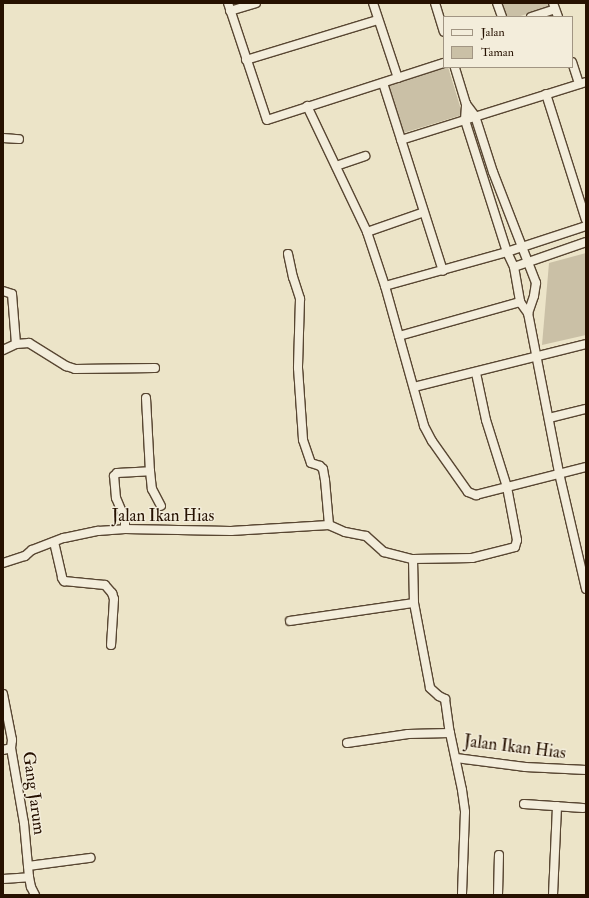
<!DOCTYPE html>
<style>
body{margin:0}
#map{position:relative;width:589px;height:898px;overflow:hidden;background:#ece4c8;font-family:"IM FELL Double Pica",serif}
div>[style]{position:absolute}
.green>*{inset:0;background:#cac0a6;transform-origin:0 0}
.roads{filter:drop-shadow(1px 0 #584632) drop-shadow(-1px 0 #584632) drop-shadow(0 1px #584632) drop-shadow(0 -1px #584632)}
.minor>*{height:8px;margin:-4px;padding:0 4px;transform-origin:4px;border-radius:4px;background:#f3eddb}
span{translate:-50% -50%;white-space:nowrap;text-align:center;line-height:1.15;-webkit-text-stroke:3px #f3eddb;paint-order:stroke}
.street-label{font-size:17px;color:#261100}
.frame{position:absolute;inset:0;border:4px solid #261100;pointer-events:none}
.legend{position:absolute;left:443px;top:16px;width:130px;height:52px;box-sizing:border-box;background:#f3eddb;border:1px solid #a19583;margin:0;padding:5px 7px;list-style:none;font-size:12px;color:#261100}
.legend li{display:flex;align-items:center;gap:8px;height:20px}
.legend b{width:20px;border:1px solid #a19583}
</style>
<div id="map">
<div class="green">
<i style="clip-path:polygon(502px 3px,549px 3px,550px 7px,517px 17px,507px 17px)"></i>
<i style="left:448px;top:67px;width:50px;height:63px;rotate:73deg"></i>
<i style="clip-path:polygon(586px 253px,586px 335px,542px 345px,549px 263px)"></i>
</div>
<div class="roads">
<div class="minor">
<i style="left:228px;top:3px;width:123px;rotate:71.6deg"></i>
<i style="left:267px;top:120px;width:186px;rotate:-17.9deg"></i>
<i style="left:373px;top:3px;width:79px;rotate:71.6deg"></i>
<i style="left:435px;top:3px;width:30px;rotate:73deg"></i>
<i style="left:497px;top:3px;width:15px;rotate:70deg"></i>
<i style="left:553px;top:3px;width:15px;rotate:70deg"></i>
<i style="left:230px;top:11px;width:27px;rotate:-17deg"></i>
<i style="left:531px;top:17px;width:25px;rotate:-18deg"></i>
<i style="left:246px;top:60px;width:138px;rotate:-16.9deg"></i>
<i style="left:572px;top:62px;width:23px;rotate:72deg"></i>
<i style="left:383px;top:83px;width:197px;rotate:72.3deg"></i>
<i style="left:546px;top:94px;width:132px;rotate:72.4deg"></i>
<i style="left:466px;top:104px;width:15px;rotate:53deg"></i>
<i style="left:475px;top:116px;width:59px;rotate:72.2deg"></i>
<i style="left:493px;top:172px;width:119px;rotate:68.8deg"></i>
<i style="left:536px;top:283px;width:13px;rotate:99deg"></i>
<i style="left:534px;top:296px;width:18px;rotate:109deg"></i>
<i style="left:307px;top:106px;width:140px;rotate:64.5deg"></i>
<i style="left:367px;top:232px;width:57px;rotate:71.6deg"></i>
<i style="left:385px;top:286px;width:145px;rotate:74.4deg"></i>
<i style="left:424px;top:426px;width:17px;rotate:62deg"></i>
<i style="left:432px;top:441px;width:62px;rotate:54.8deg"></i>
<i style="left:468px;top:492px;width:9px;rotate:21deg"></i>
<i style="left:476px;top:495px;width:114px;rotate:-14.3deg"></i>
<i style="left:3px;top:138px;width:16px;rotate:4deg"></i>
<i style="left:401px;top:140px;width:194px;rotate:-17.4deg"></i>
<i style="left:336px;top:166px;width:31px;rotate:-19deg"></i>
<i style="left:586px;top:226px;width:83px;rotate:161.8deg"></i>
<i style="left:507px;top:252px;width:17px;rotate:65deg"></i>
<i style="left:514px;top:267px;width:36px;rotate:80deg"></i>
<i style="left:520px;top:302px;width:14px;rotate:54deg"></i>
<i style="left:528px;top:313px;width:163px;rotate:79deg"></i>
<i style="left:559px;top:473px;width:119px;rotate:76.9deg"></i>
<i style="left:367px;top:232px;width:60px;rotate:-19.3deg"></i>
<i style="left:288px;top:254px;width:24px;rotate:78deg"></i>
<i style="left:293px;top:277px;width:23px;rotate:72deg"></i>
<i style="left:300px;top:299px;width:69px;rotate:91.7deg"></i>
<i style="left:298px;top:368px;width:72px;rotate:86deg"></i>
<i style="left:303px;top:440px;width:24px;rotate:71deg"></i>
<i style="left:311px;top:463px;width:9px;rotate:18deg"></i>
<i style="left:320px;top:466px;width:4px;rotate:45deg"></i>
<i style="left:323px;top:469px;width:11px;rotate:80deg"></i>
<i style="left:325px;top:480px;width:45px;rotate:84.9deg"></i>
<i style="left:514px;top:267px;width:76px;rotate:-19.1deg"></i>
<i style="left:385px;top:286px;width:127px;rotate:-15.6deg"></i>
<i style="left:507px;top:252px;width:139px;rotate:-107.7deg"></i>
<i style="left:465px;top:120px;width:16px;rotate:-86deg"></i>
<i style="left:466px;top:104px;width:39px;rotate:-107deg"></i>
<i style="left:3px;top:291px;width:9px;rotate:18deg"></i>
<i style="left:12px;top:294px;width:50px;rotate:85.4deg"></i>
<i style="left:399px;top:336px;width:126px;rotate:-15.7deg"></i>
<i style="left:3px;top:350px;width:14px;rotate:-25deg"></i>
<i style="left:16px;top:344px;width:13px;rotate:-4deg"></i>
<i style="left:29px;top:343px;width:44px;rotate:31.9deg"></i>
<i style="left:66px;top:366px;width:9px;rotate:18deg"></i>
<i style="left:75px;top:369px;width:80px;rotate:-0.7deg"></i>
<i style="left:414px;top:387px;width:177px;rotate:-14deg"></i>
<i style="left:146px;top:398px;width:73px;rotate:86.9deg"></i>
<i style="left:150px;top:471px;width:18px;rotate:84deg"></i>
<i style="left:152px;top:489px;width:19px;rotate:62deg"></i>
<i style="left:549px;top:418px;width:38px;rotate:-14deg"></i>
<i style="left:125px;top:529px;width:10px;rotate:-90deg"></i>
<i style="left:125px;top:519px;width:23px;rotate:-113deg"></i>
<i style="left:116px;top:498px;width:22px;rotate:-95deg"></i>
<i style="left:114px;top:476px;width:4px;rotate:-45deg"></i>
<i style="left:117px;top:473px;width:33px;rotate:-3deg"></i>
<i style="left:54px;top:542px;width:37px;rotate:77deg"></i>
<i style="left:62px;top:578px;width:4px;rotate:56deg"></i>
<i style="left:64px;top:581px;width:41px;rotate:5.6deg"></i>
<i style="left:105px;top:585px;width:11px;rotate:49deg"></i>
<i style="left:112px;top:593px;width:6px;rotate:72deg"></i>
<i style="left:114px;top:599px;width:46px;rotate:93.7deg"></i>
<i style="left:413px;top:559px;width:44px;rotate:88.7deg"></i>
<i style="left:414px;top:603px;width:86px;rotate:79.3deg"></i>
<i style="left:430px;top:688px;width:12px;rotate:42deg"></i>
<i style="left:439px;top:696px;width:7px;rotate:27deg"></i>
<i style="left:445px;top:699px;width:34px;rotate:82deg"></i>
<i style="left:450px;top:733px;width:58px;rotate:78.1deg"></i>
<i style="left:462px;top:790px;width:22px;rotate:82deg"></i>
<i style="left:465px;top:812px;width:83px;rotate:92.1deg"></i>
<i style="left:3px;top:563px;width:23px;rotate:-18deg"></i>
<i style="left:25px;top:556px;width:9px;rotate:-41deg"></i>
<i style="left:32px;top:550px;width:34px;rotate:-21deg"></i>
<i style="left:64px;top:538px;width:35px;rotate:-12deg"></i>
<i style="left:98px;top:531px;width:27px;rotate:-4deg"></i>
<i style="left:125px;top:529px;width:106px;rotate:1.1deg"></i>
<i style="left:231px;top:531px;width:98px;rotate:-3.5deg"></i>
<i style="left:329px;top:525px;width:17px;rotate:24deg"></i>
<i style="left:345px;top:532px;width:21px;rotate:11deg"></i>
<i style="left:366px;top:536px;width:24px;rotate:42deg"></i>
<i style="left:384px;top:552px;width:30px;rotate:14deg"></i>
<i style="left:413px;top:559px;width:59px;rotate:-1deg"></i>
<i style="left:472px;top:558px;width:44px;rotate:-14.3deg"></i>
<i style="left:515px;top:547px;width:7px;rotate:-74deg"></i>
<i style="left:517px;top:540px;width:54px;rotate:-100.7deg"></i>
<i style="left:507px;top:487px;width:70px;rotate:-107.4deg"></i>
<i style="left:486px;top:420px;width:48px;rotate:-102deg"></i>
<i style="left:290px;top:621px;width:125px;rotate:-8.3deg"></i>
<i style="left:3px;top:694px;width:47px;rotate:78.9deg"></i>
<i style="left:12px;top:740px;width:8px;rotate:97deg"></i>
<i style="left:11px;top:748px;width:76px;rotate:80.2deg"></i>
<i style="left:24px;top:823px;width:54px;rotate:84.7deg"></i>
<i style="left:29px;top:877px;width:10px;rotate:79deg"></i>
<i style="left:31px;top:887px;width:9px;rotate:63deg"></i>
<i style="left:347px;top:743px;width:62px;rotate:-8.4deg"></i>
<i style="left:408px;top:734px;width:42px;rotate:-1.4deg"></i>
<i style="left:3px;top:750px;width:8px;rotate:-14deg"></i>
<i style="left:456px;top:758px;width:70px;rotate:7.4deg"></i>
<i style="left:525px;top:767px;width:61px;rotate:2.8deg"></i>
<i style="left:524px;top:804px;width:59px;rotate:3.9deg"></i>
<i style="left:28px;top:866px;width:63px;rotate:-7.4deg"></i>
<i style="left:3px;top:879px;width:26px;rotate:-4deg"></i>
<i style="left:498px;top:895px;width:40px;rotate:-88.6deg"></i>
<i style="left:553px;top:895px;width:89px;rotate:-87.4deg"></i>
</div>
</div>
<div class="street-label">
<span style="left:163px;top:516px">Jalan Ikan Hias</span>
<span style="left:515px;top:747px;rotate:7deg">Jalan Ikan Hias</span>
<span style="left:34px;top:793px;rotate:82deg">Gang Jarum</span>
</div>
<div class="frame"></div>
<ul class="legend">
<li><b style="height:5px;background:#f3eddb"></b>Jalan</li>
<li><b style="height:11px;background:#cac0a6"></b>Taman</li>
</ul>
</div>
